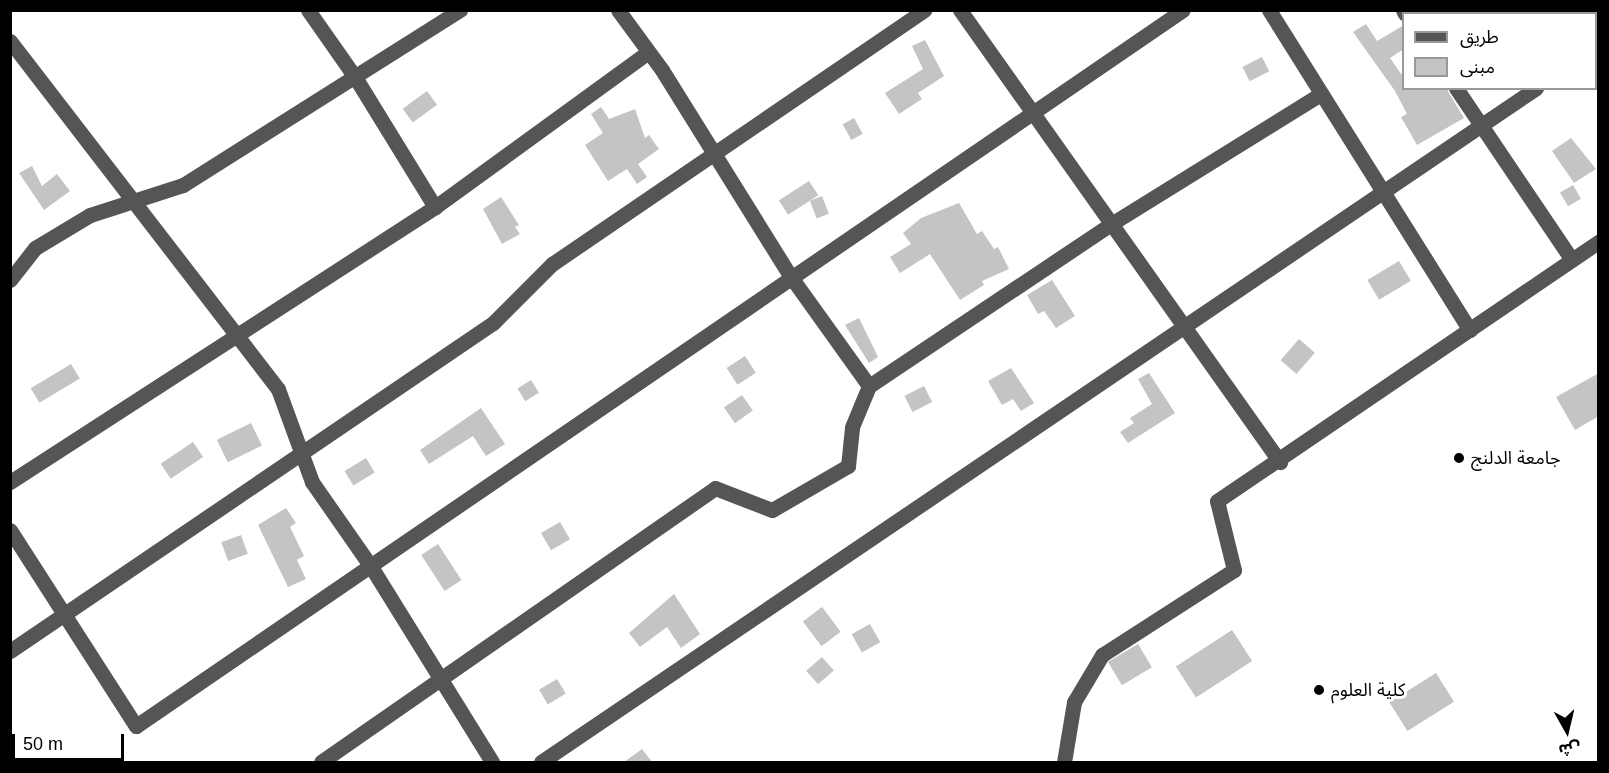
<!DOCTYPE html>
<meta charset="utf-8">
<style>
body{margin:0}
#map{position:relative;width:1609px;height:773px;overflow:hidden;background:#fff;font-family:Arial,"Noto Sans Arabic",sans-serif}
div>[style]{position:absolute}
.building>*{inset:0;background:#c4c4c4;transform-origin:0 0}
.minor>*{height:15px;margin:-7.5px;padding:0 7.5px;transform-origin:7.5px;border-radius:7.5px;background:#555}
.dots>*{width:16px;height:16px;translate:-50% -50%;box-sizing:border-box;border:3px solid #fff;border-radius:50%}
span{translate:-50% -50%;white-space:nowrap;text-align:center;line-height:1.15;-webkit-text-stroke:6px #fff;paint-order:stroke}
.poi-label{font-size:18px;color:#000}
.left{translate:0 -50%;text-align:left}
.frame{position:absolute;inset:0;border:12px solid #000;pointer-events:none}
.legend{position:absolute;left:1402px;top:12px;width:195px;height:78px;box-sizing:border-box;background:#fff;border:2px solid #999;margin:0;padding:8px 10px;list-style:none;font-size:18px;color:#000}
.legend li{display:flex;align-items:center;gap:12px;height:30px}
.legend b{width:30px;border:2px solid #999}
.north{position:absolute;left:1537px;top:701px;width:60px;height:60px;-webkit-text-stroke:4px #fff;paint-order:stroke;rotate:172deg;font-size:16px;font-weight:700;line-height:24px;text-align:center;color:#000}
.north::after{content:'';display:block;margin:auto;width:21px;height:27px;background:#000;clip-path:polygon(50% 0,100% 100%,50% 72%,0 100%)}
.scale{position:absolute;left:12px;top:734px;width:112px;height:27px;box-sizing:border-box;border:3px solid #000;border-top:0;padding-left:8px;font-size:18px;line-height:21px;white-space:nowrap;color:#000;-webkit-text-stroke:4px #fff;paint-order:stroke}
</style>
<div id="map">
<div class="building">
<i style="clip-path:polygon(1366px 24px,1377px 41px,1404px 25px,1404px 49px,1390px 58px,1404px 78px,1404px 88px,1446px 88px,1464px 118px,1417px 145px,1401px 117px,1407px 114px,1395px 91px,1353px 32px)"></i>
<i style="clip-path:polygon(925px 40px,944px 76px,918px 93px,922px 99px,899px 114px,885px 93px,923px 69px,912px 46px)"></i>
<i style="left:1262px;top:57px;width:16px;height:22px;rotate:63deg"></i>
<i style="left:427px;top:91px;width:17px;height:30px;rotate:54deg"></i>
<i style="clip-path:polygon(601px 107px,609px 119px,635px 109px,645px 138px,649px 135px,659px 149px,638px 164px,647px 177px,637px 184px,627px 169px,608px 181px,585px 145px,603px 133px,591px 114px)"></i>
<i style="left:854px;top:118px;width:18px;height:13px;rotate:61deg"></i>
<i style="clip-path:polygon(1571px 138px,1596px 169px,1574px 183px,1552px 151px)"></i>
<i style="clip-path:polygon(32px 166px,42px 186px,57px 174px,70px 191px,44px 210px,19px 173px)"></i>
<i style="left:809px;top:181px;width:17px;height:36px;rotate:57deg"></i>
<i style="left:1573px;top:185px;width:16px;height:15px;rotate:60deg"></i>
<i style="left:822px;top:196px;width:19px;height:13px;rotate:69deg"></i>
<i style="clip-path:polygon(501px 197px,519px 225px,515px 227px,520px 234px,502px 244px,483px 209px)"></i>
<i style="clip-path:polygon(959px 203px,977px 234px,982px 231px,994px 249px,998px 247px,1009px 269px,982px 281px,984px 285px,960px 300px,930px 254px,900px 273px,890px 257px,911px 244px,903px 233px,921px 218px)"></i>
<i style="left:1399px;top:261px;width:23px;height:37px;rotate:59deg"></i>
<i style="clip-path:polygon(1052px 280px,1075px 316px,1056px 328px,1044px 311px,1038px 314px,1027px 295px)"></i>
<i style="clip-path:polygon(859px 318px,878px 357px,869px 363px,845px 325px)"></i>
<i style="left:1299px;top:339px;width:21px;height:28px;rotate:41deg"></i>
<i style="left:745px;top:356px;width:20px;height:22px;rotate:57deg"></i>
<i style="left:71px;top:364px;width:17px;height:47px;rotate:59deg"></i>
<i style="clip-path:polygon(1011px 368px,1034px 403px,1021px 411px,1013px 399px,1002px 405px,988px 381px)"></i>
<i style="clip-path:polygon(1149px 373px,1175px 413px,1128px 443px,1120px 432px,1134px 423px,1130px 418px,1152px 404px,1138px 379px)"></i>
<i style="clip-path:polygon(1599px 373px,1599px 416px,1575px 430px,1556px 397px)"></i>
<i style="left:531px;top:380px;width:15px;height:16px;rotate:58deg"></i>
<i style="left:924px;top:386px;width:18px;height:22px;rotate:63deg"></i>
<i style="left:742px;top:395px;width:19px;height:22px;rotate:55deg"></i>
<i style="clip-path:polygon(481px 408px,505px 444px,486px 456px,473px 436px,429px 464px,420px 450px)"></i>
<i style="left:251px;top:423px;width:25px;height:38px;rotate:64deg"></i>
<i style="left:193px;top:442px;width:18px;height:39px;rotate:56deg"></i>
<i style="left:366px;top:458px;width:17px;height:25px;rotate:59deg"></i>
<i style="clip-path:polygon(286px 508px,296px 523px,290px 527px,304px 556px,297px 560px,306px 579px,288px 587px,258px 525px)"></i>
<i style="left:560px;top:522px;width:20px;height:22px;rotate:60deg"></i>
<i style="left:241px;top:535px;width:20px;height:21px;rotate:70deg"></i>
<i style="left:438px;top:544px;width:43px;height:20px;rotate:57deg"></i>
<i style="clip-path:polygon(674px 594px,700px 634px,681px 648px,667px 627px,640px 647px,629px 633px)"></i>
<i style="left:822px;top:607px;width:31px;height:24px;rotate:53deg"></i>
<i style="left:870px;top:624px;width:21px;height:21px;rotate:61deg"></i>
<i style="left:1232px;top:630px;width:37px;height:67px;rotate:57deg"></i>
<i style="left:1138px;top:644px;width:27px;height:35px;rotate:59deg"></i>
<i style="left:822px;top:657px;width:18px;height:21px;rotate:49deg"></i>
<i style="left:1436px;top:673px;width:34px;height:55px;rotate:58deg"></i>
<i style="left:557px;top:679px;width:17px;height:21px;rotate:59deg"></i>
<i style="clip-path:polygon(642px 749px,652px 762px,624px 762px)"></i>
</div>
<div class="minor">
<i style="left:308px;top:10px;width:82px;rotate:55deg"></i>
<i style="left:355px;top:77px;width:153px;rotate:58.4deg"></i>
<i style="left:618px;top:10px;width:74px;rotate:53.7deg"></i>
<i style="left:662px;top:70px;width:244px;rotate:58.1deg"></i>
<i style="left:791px;top:277px;width:134px;rotate:54.4deg"></i>
<i style="left:960px;top:10px;width:554px;rotate:54.7deg"></i>
<i style="left:1269px;top:10px;width:378px;rotate:57.9deg"></i>
<i style="left:1403px;top:10px;width:4px;rotate:63deg"></i>
<i style="left:1555px;top:10px;width:4px;rotate:63deg"></i>
<i style="left:10px;top:41px;width:439px;rotate:52.4deg"></i>
<i style="left:278px;top:389px;width:99px;rotate:69.9deg"></i>
<i style="left:312px;top:482px;width:101px;rotate:55.1deg"></i>
<i style="left:370px;top:565px;width:232px;rotate:58.2deg"></i>
<i style="left:1596px;top:45px;width:4px;rotate:-56deg"></i>
<i style="left:1456px;top:88px;width:207px;rotate:56deg"></i>
<i style="left:10px;top:280px;width:41px;rotate:-52deg"></i>
<i style="left:35px;top:248px;width:64px;rotate:-31deg"></i>
<i style="left:90px;top:215px;width:98px;rotate:-17.9deg"></i>
<i style="left:183px;top:185px;width:328px;rotate:-32.3deg"></i>
<i style="left:10px;top:482px;width:506px;rotate:-32.91deg"></i>
<i style="left:435px;top:207px;width:263px;rotate:-36deg"></i>
<i style="left:10px;top:530px;width:233px;rotate:57.3deg"></i>
<i style="left:136px;top:726px;width:1268px;rotate:-34.37deg"></i>
<i style="left:10px;top:651px;width:584px;rotate:-34.18deg"></i>
<i style="left:493px;top:323px;width:83px;rotate:-45deg"></i>
<i style="left:552px;top:264px;width:451px;rotate:-34.3deg"></i>
<i style="left:321px;top:762px;width:480px;rotate:-34.8deg"></i>
<i style="left:715px;top:488px;width:61px;rotate:21.1deg"></i>
<i style="left:772px;top:510px;width:88px;rotate:-30.1deg"></i>
<i style="left:848px;top:466px;width:39px;rotate:-84deg"></i>
<i style="left:852px;top:427px;width:44px;rotate:-67.5deg"></i>
<i style="left:869px;top:386px;width:291px;rotate:-33.8deg"></i>
<i style="left:1111px;top:224px;width:245px;rotate:-31.8deg"></i>
<i style="left:541px;top:762px;width:1202px;rotate:-34.11deg"></i>
<i style="left:1064px;top:762px;width:61px;rotate:-80.5deg"></i>
<i style="left:1074px;top:702px;width:55px;rotate:-59.2deg"></i>
<i style="left:1102px;top:655px;width:157px;rotate:-32.8deg"></i>
<i style="left:1234px;top:570px;width:71px;rotate:-103.8deg"></i>
<i style="left:1217px;top:501px;width:461px;rotate:-34.2deg"></i>
</div>
<div class="dots">
<i style="left:1459px;top:458px;background:#000"></i>
<i style="left:1319px;top:690px;background:#000"></i>
</div>
<div class="poi-label">
<span class="left" style="left:1471px;top:458px">جامعة الدلنج</span>
<span class="left" style="left:1331px;top:690px">كلية العلوم</span>
</div>
<div class="frame"></div>
<ul class="legend">
<li><b style="height:8px;background:#555"></b>طريق</li>
<li><b style="height:16px;background:#c4c4c4"></b>مبنى</li>
</ul>
<div class="north">ش</div>
<div class="scale">50 m</div>
</div>
